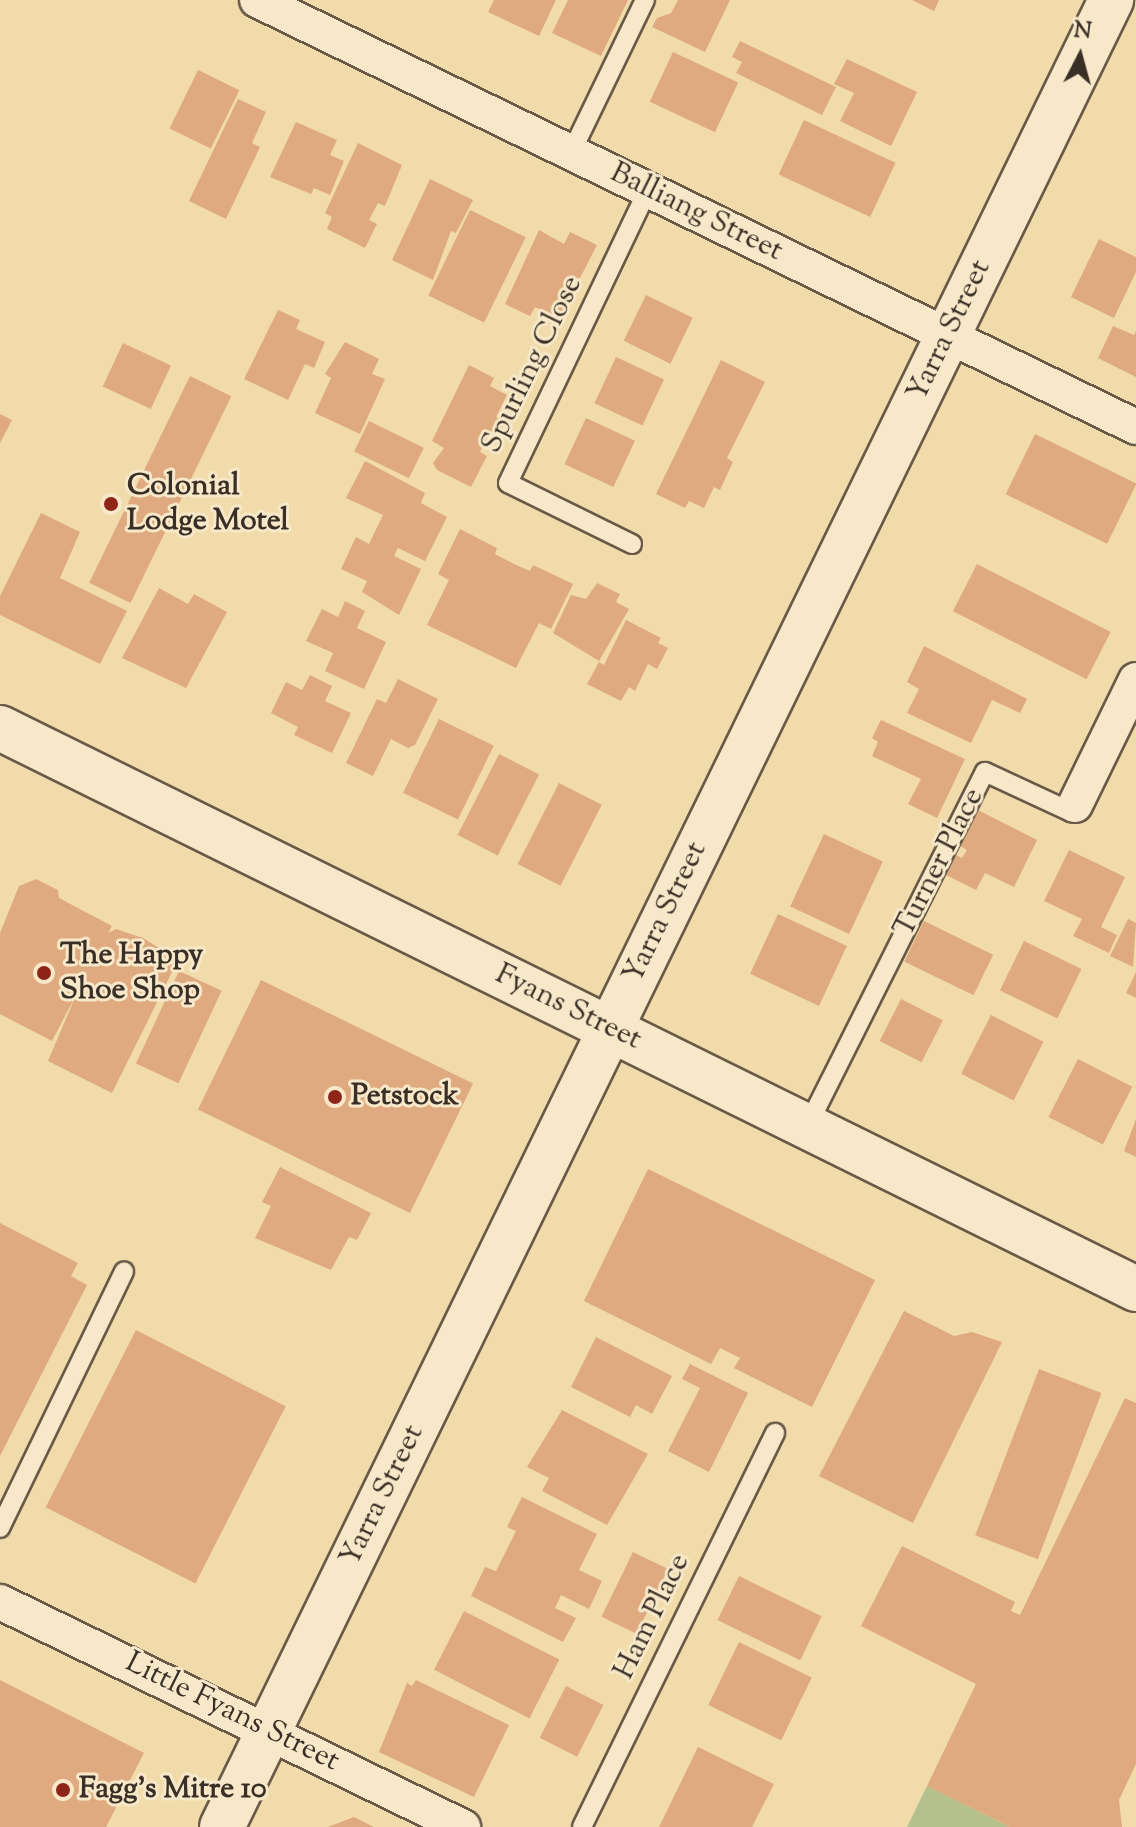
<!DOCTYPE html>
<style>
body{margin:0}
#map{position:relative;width:1136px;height:1827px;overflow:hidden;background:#f1dbab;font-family:"Sorts Mill Goudy",serif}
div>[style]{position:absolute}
.green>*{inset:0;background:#b4c18d}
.building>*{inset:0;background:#dfaa7f;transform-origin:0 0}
.roads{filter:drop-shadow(2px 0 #685a47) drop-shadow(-2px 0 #685a47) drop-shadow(0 2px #685a47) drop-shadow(0 -2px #685a47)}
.lane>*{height:18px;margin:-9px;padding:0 9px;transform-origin:9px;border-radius:9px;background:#f6e8c8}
.street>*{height:34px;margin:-17px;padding:0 17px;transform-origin:17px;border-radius:17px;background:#f6e8c8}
.secondary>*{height:44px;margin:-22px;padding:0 22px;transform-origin:22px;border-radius:22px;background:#f6e8c8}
.dots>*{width:22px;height:22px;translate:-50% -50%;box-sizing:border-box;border:4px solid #f6e8c8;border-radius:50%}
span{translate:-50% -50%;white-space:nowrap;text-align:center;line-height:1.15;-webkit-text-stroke:6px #f6e8c8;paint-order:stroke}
.street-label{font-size:30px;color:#3a2f26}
.poi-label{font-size:30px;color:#3a2f26;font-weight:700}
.left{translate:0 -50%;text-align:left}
.north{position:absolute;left:1040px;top:16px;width:80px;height:80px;-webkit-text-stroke:6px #f6e8c8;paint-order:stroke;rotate:6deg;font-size:22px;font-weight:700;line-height:32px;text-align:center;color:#3a2f26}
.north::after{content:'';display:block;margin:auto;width:28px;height:36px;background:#3a2f26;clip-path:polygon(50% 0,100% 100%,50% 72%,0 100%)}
</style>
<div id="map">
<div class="green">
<i style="clip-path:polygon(927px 1786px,1010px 1827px,907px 1827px)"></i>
</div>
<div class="building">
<i style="clip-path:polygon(494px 0,556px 0,539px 36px,488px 12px)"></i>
<i style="clip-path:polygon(568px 0,628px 0,601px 56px,552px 33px)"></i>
<i style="clip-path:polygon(678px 0,730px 0,705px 52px,652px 27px,657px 18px,671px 13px)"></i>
<i style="clip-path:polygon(912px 0,939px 0,934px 11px)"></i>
<i style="clip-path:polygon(740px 41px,836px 87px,822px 115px,736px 73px,742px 62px,732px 57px)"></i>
<i style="left:673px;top:52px;width:72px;height:55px;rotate:25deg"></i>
<i style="clip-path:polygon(847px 59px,917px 92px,891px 146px,840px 121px,854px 93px,834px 84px)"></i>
<i style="left:198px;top:70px;width:46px;height:65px;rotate:26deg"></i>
<i style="clip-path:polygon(238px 99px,266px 112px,252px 143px,260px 147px,226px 219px,189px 201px)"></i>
<i style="left:804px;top:120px;width:101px;height:60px;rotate:25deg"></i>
<i style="clip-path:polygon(296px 122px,337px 140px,330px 155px,344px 161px,330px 195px,314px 188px,311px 194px,270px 177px)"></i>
<i style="clip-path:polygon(358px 143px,402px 165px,385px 206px,378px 203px,369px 220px,377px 224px,365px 248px,327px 229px,332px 217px,325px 213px)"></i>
<i style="clip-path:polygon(430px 179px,473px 200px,456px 233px,451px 231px,433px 280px,392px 260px)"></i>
<i style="left:470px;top:210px;width:62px;height:95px;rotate:26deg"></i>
<i style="clip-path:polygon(539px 230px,564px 244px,570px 232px,597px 245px,559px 319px,535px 307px,530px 316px,505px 304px)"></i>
<i style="clip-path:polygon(1099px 239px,1136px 257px,1136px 272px,1114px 318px,1071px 297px)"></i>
<i style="left:646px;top:295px;width:52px;height:51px;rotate:26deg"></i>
<i style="clip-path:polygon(278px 310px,300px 320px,296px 329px,325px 342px,314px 368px,305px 364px,288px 400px,244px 379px)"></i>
<i style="clip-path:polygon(1113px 326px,1134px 335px,1136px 331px,1136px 377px,1098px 358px)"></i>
<i style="clip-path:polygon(345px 342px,379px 359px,372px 374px,385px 379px,360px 434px,315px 413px,331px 378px,325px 374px)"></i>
<i style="left:123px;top:343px;width:53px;height:48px;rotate:25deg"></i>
<i style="left:616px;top:357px;width:53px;height:51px;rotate:25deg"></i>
<i style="clip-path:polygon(721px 360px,765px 382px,727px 458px,733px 462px,720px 490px,714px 487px,704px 508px,689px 501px,685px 508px,656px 494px)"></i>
<i style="clip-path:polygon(469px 365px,494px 378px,490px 386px,507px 395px,496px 417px,505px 421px,495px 439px,489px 435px,480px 452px,487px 456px,471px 487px,437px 470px,433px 463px,444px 448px,432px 441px)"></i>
<i style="left:190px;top:376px;width:46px;height:230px;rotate:26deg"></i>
<i style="clip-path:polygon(0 414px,12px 420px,0 443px)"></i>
<i style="left:586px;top:418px;width:54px;height:51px;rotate:25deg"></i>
<i style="left:369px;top:421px;width:61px;height:34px;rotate:26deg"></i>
<i style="left:1035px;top:434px;width:113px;height:67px;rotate:26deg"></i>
<i style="clip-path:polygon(365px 461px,425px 493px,421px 503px,447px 517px,425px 561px,398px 548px,394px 556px,421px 569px,399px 615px,362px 592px,367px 581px,341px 569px,356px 537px,369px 544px,383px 515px,346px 498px)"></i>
<i style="clip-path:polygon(41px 513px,80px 532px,60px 578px,127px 611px,100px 664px,0 615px,0 596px)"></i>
<i style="clip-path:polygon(460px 529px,497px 548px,495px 554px,514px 564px,530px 571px,533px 565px,573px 584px,551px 629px,539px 623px,516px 668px,427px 625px,449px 580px,438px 574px)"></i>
<i style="left:977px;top:564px;width:150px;height:53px;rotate:27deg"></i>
<i style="clip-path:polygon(597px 583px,620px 594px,616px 602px,629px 609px,599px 661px,553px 633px,571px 595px,586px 599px)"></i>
<i style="clip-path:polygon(159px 588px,188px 604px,194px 594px,227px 612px,186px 688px,122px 658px)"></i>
<i style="clip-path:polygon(345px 601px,365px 611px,357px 628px,386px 642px,364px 689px,325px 671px,333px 653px,306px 641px,322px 609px,338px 617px)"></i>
<i style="clip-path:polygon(626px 620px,661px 638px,658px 643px,668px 648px,657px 669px,648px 664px,635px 691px,629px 687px,621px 701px,587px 684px,599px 662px,604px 665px)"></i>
<i style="clip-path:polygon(924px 646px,1027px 699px,1020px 713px,992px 700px,971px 743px,907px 713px,919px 689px,907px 682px)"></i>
<i style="clip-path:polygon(310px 675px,332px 686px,325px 701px,351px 713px,332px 753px,294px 735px,298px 727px,271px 713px,286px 682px,302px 690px)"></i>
<i style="clip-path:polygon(398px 679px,438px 699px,415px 745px,408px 748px,391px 739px,373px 776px,346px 763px,377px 699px,386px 703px)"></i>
<i style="left:439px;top:719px;width:61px;height:82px;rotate:26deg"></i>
<i style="clip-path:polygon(881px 720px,965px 759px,937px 818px,908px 804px,921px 779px,872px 756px,878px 742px,872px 738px)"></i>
<i style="left:499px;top:754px;width:45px;height:91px;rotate:27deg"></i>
<i style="left:559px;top:783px;width:48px;height:91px;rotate:27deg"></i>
<i style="clip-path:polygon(978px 810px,1037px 840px,1014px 887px,985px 873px,976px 890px,946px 875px,956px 855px,962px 858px,967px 850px,960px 846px)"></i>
<i style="left:824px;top:834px;width:65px;height:80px;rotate:25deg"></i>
<i style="clip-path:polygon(1069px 850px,1125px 877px,1101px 927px,1117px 935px,1109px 953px,1073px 936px,1082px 919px,1044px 901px)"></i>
<i style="clip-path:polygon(36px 879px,58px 890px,59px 898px,112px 926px,108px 933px,116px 929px,143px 938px,178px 960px,112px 1093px,48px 1061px,76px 995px,52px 1041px,0 1014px,0 933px,19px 886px)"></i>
<i style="left:778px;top:914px;width:76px;height:66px;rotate:25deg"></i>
<i style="clip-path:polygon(1128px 919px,1136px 923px,1133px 967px,1110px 956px)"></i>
<i style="left:924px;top:921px;width:77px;height:45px;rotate:26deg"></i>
<i style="left:1024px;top:941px;width:64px;height:55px;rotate:26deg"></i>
<i style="left:179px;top:971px;width:47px;height:102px;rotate:25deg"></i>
<i style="clip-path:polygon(1136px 972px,1136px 998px,1126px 993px)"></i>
<i style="left:261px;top:980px;width:236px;height:144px;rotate:26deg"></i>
<i style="left:901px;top:999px;width:47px;height:47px;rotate:27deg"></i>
<i style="left:991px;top:1015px;width:59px;height:66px;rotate:27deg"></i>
<i style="left:1078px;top:1059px;width:61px;height:65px;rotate:27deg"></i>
<i style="clip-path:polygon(1136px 1119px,1136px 1157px,1124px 1151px)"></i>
<i style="clip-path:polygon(280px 1167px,371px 1213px,357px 1240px,349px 1237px,331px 1270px,255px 1238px,271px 1206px,262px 1202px)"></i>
<i style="clip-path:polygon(648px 1169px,875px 1280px,812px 1407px,734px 1368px,740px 1358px,720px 1348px,711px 1364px,584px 1301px)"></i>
<i style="clip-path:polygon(0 1223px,78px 1263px,71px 1276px,87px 1285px,0 1456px)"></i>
<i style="clip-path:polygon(904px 1311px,954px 1336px,972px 1332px,1002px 1342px,913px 1523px,819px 1476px)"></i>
<i style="left:136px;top:1330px;width:168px;height:199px;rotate:27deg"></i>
<i style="clip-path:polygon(596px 1337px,672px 1376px,652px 1414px,636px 1405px,630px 1417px,571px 1387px)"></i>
<i style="clip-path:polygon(690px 1364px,748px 1393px,709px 1472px,668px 1451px,700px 1388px,682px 1379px)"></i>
<i style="left:1039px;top:1369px;width:67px;height:178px;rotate:21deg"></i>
<i style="clip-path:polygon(1125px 1398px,1136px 1403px,1136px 1764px,1119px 1800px,1122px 1827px,1010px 1827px,927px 1786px,976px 1684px,861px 1626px,902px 1546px,1015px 1602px,1011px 1611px,1020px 1615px)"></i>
<i style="clip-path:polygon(562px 1410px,648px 1454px,607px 1525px,542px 1491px,549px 1478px,527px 1467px)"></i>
<i style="clip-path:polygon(522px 1497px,597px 1534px,579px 1570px,602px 1581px,589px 1609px,561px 1595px,555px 1608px,576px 1618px,563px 1642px,471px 1596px,485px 1567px,496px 1571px,516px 1531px,507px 1527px)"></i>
<i style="left:633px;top:1552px;width:39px;height:72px;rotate:26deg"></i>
<i style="left:739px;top:1576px;width:92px;height:49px;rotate:26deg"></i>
<i style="left:464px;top:1611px;width:107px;height:66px;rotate:27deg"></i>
<i style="left:739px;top:1642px;width:81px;height:70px;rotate:26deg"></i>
<i style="clip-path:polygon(0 1680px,144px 1753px,106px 1827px,0 1827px)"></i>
<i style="clip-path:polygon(416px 1680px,509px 1725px,474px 1797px,379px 1752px,407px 1683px,412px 1686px)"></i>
<i style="left:566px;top:1686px;width:42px;height:58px;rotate:27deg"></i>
<i style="clip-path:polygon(698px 1747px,774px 1784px,752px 1827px,659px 1827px)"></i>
<i style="clip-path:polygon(354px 1817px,374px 1827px,328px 1827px)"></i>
</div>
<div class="roads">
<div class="lane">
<i style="left:571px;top:153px;width:170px;rotate:-64.2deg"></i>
<i style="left:632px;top:544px;width:138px;rotate:-153.8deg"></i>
<i style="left:508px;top:483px;width:325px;rotate:-64.5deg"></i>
<i style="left:807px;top:1127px;width:397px;rotate:-63.4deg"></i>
<i style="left:985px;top:772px;width:95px;rotate:24.9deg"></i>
<i style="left:1071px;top:812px;width:8px;rotate:-60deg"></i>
<i style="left:0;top:1528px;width:285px;rotate:-64.2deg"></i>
<i style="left:582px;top:1827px;width:439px;rotate:-63.9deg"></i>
</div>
<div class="street">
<i style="left:257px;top:0;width:977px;rotate:25.91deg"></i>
<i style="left:1075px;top:805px;width:139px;rotate:-64deg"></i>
<i style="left:0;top:1602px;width:515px;rotate:25.92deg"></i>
</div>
<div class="secondary">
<i style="left:0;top:728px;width:1267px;rotate:26.28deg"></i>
<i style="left:222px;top:1827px;width:2032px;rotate:-64.05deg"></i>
</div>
</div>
<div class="dots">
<i style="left:111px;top:504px;background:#8f2418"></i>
<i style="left:44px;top:973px;background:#8f2418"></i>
<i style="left:335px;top:1097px;background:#8f2418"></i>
<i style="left:63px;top:1790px;background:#8f2418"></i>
</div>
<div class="street-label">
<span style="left:696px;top:213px;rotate:26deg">Balliang Street</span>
<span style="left:950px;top:331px;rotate:-64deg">Yarra Street</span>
<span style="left:533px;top:365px;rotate:-64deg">Spurling Close</span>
<span style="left:940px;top:863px;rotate:-63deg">Turner Place</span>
<span style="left:666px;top:913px;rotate:-64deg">Yarra Street</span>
<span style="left:568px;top:1008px;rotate:26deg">Fyans Street</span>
<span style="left:383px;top:1496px;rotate:-64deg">Yarra Street</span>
<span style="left:653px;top:1617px;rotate:-64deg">Ham Place</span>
<span style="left:232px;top:1713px;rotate:26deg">Little Fyans Street</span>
</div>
<div class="poi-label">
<span class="left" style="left:127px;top:504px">Colonial<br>Lodge Motel</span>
<span class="left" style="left:60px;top:973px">The Happy<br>Shoe Shop</span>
<span class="left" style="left:351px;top:1097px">Petstock</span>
<span class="left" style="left:79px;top:1790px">Fagg's Mitre 10</span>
</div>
<div class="north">N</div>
</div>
